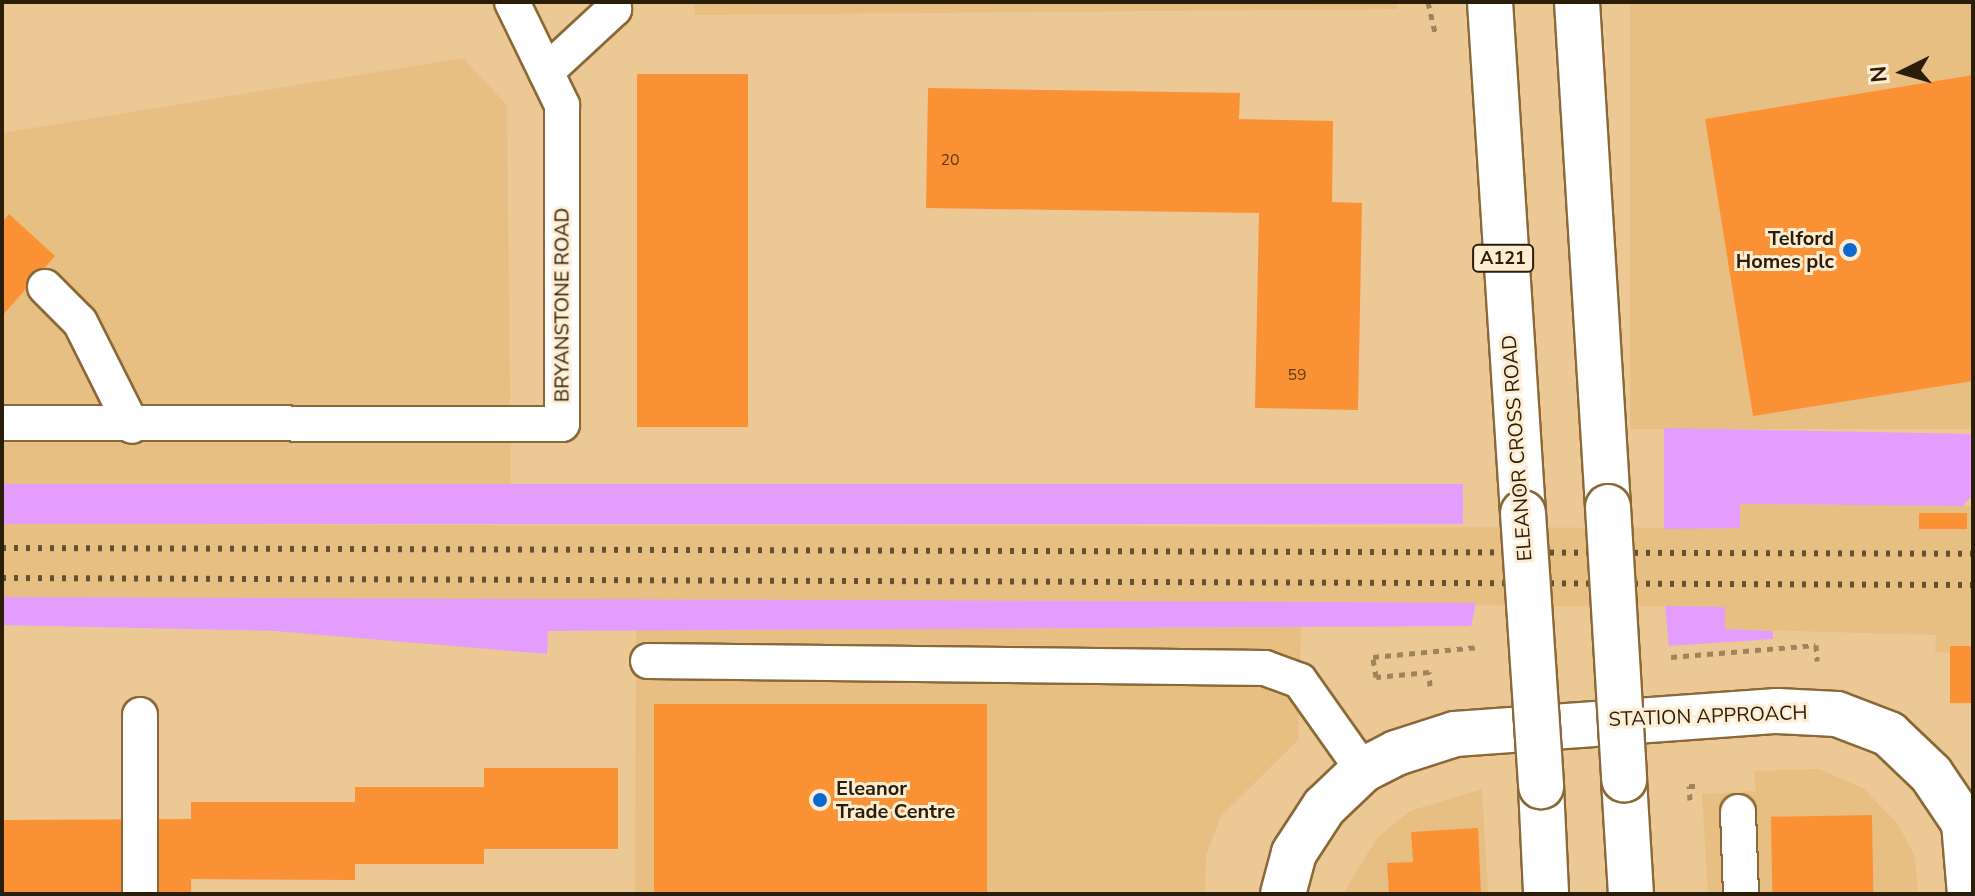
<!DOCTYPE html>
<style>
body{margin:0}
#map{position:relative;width:1975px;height:896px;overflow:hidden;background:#ecc894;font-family:"Nunito Sans",sans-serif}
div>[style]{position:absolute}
.built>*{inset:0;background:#e7bf83;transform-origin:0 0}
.green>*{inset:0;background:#e49dfe;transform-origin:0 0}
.building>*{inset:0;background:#fa9135;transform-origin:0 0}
.path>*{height:5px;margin-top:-2.5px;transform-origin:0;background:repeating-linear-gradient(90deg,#9e835c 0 6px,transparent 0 12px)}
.roads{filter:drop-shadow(2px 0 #896937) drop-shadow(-2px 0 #896937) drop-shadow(0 2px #896937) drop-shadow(0 -2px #896937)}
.lane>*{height:34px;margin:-17px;padding:0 17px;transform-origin:17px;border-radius:17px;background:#fff}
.street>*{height:44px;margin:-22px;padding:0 22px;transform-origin:22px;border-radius:22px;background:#fff}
.primary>*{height:44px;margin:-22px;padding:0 22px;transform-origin:22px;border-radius:22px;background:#fff}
.rail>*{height:6px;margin-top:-3px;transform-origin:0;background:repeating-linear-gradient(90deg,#645032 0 4px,transparent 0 12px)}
.bridges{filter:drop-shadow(2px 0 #896937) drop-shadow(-2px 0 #896937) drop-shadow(0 2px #896937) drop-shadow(0 -2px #896937)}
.primary-bridge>*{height:44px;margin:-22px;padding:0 22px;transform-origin:22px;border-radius:22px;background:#fff}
.dots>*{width:22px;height:22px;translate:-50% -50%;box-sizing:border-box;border:4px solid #ffedd3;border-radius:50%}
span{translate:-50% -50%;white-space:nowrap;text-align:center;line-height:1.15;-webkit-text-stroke:6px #ffedd3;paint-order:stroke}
.number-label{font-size:16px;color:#5f3b14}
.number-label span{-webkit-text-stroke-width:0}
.shield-label span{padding:2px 6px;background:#ffedd3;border:2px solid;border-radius:6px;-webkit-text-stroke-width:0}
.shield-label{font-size:18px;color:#2b1e09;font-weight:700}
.poi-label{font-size:20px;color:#2b1e09;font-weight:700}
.right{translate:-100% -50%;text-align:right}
.left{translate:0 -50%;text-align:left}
.street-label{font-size:20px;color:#2b1e09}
.frame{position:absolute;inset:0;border:4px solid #2b1e09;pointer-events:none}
.north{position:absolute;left:1863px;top:32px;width:80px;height:80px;-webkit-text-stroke:6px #ffedd3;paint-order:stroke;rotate:265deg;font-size:22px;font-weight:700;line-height:32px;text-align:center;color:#2b1e09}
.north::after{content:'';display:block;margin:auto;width:28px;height:36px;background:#2b1e09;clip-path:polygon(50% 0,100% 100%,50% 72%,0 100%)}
</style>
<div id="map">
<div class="built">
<i style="clip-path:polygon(694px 2px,1397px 2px,1397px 9px,695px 15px)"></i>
<i style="left:1630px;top:2px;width:343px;height:427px"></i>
<i style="clip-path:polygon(463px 58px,507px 105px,511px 488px,2px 484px,2px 133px)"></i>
<i style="clip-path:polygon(1740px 504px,1973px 506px,1973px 703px,1951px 704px,1950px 653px,1935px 652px,1936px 635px,1725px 629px,1724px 607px,2px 597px,2px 524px,1739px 528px)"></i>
<i style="clip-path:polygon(1301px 627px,1298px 740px,1221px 816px,1206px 855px,1205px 894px,635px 894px,636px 630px)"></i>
<i style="clip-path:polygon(1819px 769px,1863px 788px,1898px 824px,1915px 857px,1918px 894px,1708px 894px,1702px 794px,1756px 791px,1754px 771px)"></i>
<i style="clip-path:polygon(1482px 789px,1488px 894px,1343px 894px,1377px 838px,1410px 811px)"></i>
</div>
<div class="green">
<i style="clip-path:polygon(1664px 428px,1973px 434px,1973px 494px,1963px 506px,1740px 504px,1740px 528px,1664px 529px)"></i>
<i style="left:2px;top:484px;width:1461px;height:40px"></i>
<i style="clip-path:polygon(2px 597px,1348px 602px,1476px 603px,1471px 626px,548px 631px,547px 654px,275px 631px,2px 625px)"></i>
<i style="clip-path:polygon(1665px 606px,1725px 607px,1725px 629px,1773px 631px,1773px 639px,1669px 646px)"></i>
</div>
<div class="building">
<i style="left:637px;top:74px;width:111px;height:353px"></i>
<i style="clip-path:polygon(1973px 75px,1973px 381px,1753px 416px,1705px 119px)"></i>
<i style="clip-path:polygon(928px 88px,1240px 93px,1239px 119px,1333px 121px,1332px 202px,1362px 203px,1358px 410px,1255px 408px,1259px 213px,926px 208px)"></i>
<i style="clip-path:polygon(9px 214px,55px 256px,2px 316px,2px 222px)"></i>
<i style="left:1919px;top:513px;width:48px;height:16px"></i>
<i style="left:1973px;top:646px;width:57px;height:23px;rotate:90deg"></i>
<i style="left:654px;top:704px;width:333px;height:190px"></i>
<i style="clip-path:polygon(484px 768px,618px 768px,618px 849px,484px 849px,484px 864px,355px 864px,355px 880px,191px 879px,191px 894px,2px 894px,2px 820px,191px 819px,191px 802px,355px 802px,355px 787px,484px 787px)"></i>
<i style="left:1872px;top:815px;width:79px;height:101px;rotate:89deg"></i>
<i style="clip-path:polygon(1478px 828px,1481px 894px,1389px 894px,1387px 863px,1413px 862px,1411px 832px)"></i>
</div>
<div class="path">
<i style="left:1428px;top:2px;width:32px;rotate:77deg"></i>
<i style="left:1671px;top:657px;width:145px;rotate:-4.7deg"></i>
<i style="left:1816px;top:645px;width:16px;rotate:86deg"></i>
<i style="left:1430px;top:686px;width:14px;rotate:-94deg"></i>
<i style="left:1429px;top:672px;width:53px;rotate:174.6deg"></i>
<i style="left:1376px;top:677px;width:20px;rotate:-99deg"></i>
<i style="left:1373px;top:657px;width:106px;rotate:-5.4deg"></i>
<i style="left:1690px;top:800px;width:14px;rotate:-94deg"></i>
<i style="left:1689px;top:786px;width:8px"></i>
</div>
<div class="roads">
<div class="lane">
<i style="left:546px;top:72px;width:93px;rotate:-42.8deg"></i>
<i style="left:614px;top:9px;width:7px;rotate:-98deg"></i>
<i style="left:45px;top:287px;width:49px;rotate:45deg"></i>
<i style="left:80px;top:322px;width:116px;rotate:63.4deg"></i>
<i style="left:2px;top:423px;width:560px;rotate:0.1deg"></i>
<i style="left:562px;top:424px;width:319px;rotate:-90deg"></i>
<i style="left:562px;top:105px;width:114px;rotate:-115.9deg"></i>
<i style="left:648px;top:661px;width:617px;rotate:0.65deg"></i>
<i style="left:1265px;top:668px;width:37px;rotate:20deg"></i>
<i style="left:1300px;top:681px;width:109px;rotate:54.7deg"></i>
<i style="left:140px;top:715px;width:179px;rotate:90deg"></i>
<i style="left:1738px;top:812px;width:82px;rotate:87.9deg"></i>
</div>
<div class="street">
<i style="left:1283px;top:894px;width:42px;rotate:-75deg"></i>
<i style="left:1294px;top:853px;width:55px;rotate:-56.9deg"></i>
<i style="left:1324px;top:807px;width:54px;rotate:-43.5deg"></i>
<i style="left:1363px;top:770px;width:37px;rotate:-27deg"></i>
<i style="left:1396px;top:753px;width:62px;rotate:-17.9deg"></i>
<i style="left:1455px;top:734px;width:323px;rotate:-4.1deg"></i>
<i style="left:1777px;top:711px;width:60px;rotate:2.9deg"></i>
<i style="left:1837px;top:714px;width:56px;rotate:21deg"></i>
<i style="left:1889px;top:734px;width:58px;rotate:43.6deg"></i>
<i style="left:1931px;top:774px;width:59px;rotate:56deg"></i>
<i style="left:1964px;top:823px;width:71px;rotate:85.2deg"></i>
</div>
<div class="primary">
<i style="left:1490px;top:2px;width:512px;rotate:86.31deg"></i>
<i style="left:1577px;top:2px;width:506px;rotate:86.49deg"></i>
<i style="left:1624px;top:780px;width:114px;rotate:86.5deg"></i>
<i style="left:1541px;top:786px;width:108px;rotate:87.3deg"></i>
</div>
</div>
<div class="rail">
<i style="left:2px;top:548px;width:1971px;rotate:0.17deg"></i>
<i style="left:2px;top:578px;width:1971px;rotate:0.2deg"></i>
</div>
<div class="bridges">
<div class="primary-bridge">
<i style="left:1608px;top:507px;width:273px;rotate:86.6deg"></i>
<i style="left:1523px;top:513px;width:274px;rotate:86.2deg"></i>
</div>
</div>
<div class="dots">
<i style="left:1850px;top:250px;background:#0d68d1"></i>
<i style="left:820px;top:800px;background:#0d68d1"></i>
</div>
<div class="number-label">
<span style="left:950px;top:160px">20</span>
<span style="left:1297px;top:375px">59</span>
</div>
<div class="shield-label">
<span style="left:1503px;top:258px">A121</span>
</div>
<div class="poi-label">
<span class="right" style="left:1834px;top:250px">Telford<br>Homes plc</span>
<span class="left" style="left:836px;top:800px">Eleanor<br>Trade Centre</span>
</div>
<div class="street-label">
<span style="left:562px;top:305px;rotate:-90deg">BRYANSTONE ROAD</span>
<span style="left:1517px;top:448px;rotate:-94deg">ELEANOR CROSS ROAD</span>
<span style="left:1708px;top:716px;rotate:-2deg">STATION APPROACH</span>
</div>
<div class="frame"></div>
<div class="north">N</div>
</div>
